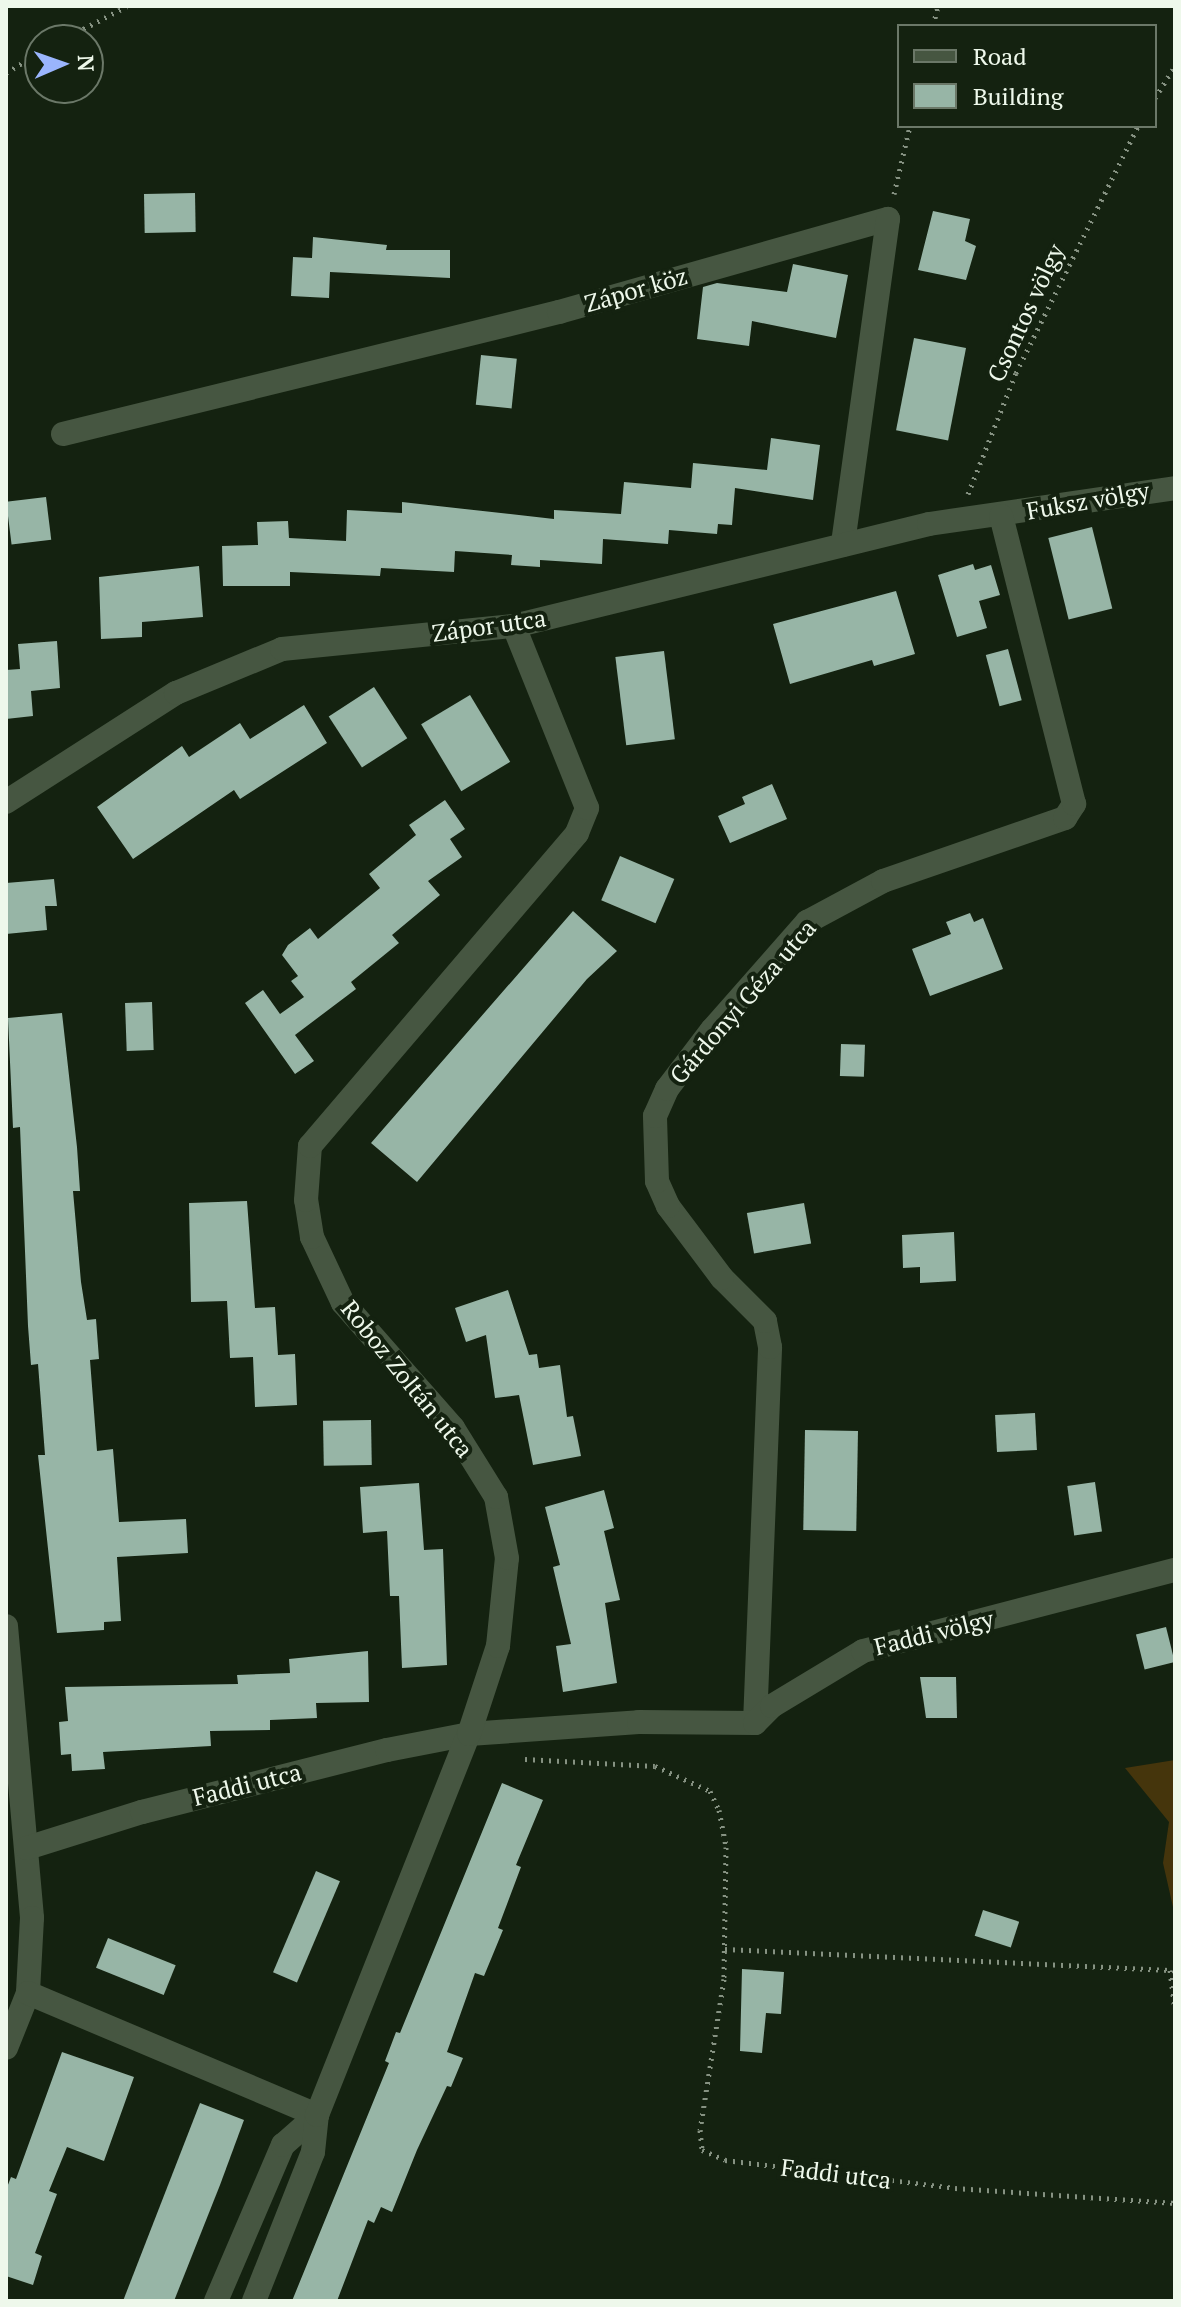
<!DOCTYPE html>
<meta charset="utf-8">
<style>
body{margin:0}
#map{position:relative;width:1181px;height:2307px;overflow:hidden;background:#142210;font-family:"PT Serif",serif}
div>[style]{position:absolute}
.green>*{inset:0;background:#45350c}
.building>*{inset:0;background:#97b5a6;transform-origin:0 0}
.path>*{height:5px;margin-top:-2.5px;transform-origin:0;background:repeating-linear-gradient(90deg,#869282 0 2px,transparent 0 8px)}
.street>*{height:24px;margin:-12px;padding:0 12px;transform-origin:12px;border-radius:12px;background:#465641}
span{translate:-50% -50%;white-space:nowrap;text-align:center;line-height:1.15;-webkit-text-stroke:8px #142210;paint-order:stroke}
.street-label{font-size:24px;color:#eef8eb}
.frame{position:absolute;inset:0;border:8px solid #eef8eb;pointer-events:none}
.legend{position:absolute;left:897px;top:24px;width:260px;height:104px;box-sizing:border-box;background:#142210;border:2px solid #6b7868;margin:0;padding:10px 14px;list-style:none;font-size:24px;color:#eef8eb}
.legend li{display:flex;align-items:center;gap:16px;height:40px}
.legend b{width:40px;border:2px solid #6b7868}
.north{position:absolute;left:24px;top:24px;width:80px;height:80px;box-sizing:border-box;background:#142210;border:2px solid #6b7868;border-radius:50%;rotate:88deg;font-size:22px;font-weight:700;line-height:32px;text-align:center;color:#eef8eb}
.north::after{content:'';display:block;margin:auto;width:28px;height:36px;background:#9ab5fd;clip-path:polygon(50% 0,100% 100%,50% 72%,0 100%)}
</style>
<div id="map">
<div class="green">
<i style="clip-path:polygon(1175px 1760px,1175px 1916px,1163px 1863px,1169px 1822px,1125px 1768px)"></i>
</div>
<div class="building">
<i style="left:195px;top:193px;width:39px;height:51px;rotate:89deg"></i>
<i style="clip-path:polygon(933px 211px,970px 219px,965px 241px,976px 246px,966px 280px,918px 270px)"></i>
<i style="clip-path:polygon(313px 237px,387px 245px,386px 250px,450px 250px,450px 278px,330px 272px,329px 298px,291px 296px,293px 257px,312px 258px)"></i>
<i style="clip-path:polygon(793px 264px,848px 275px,836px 338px,752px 321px,749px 346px,697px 339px,703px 287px,717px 283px,787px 292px)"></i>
<i style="left:914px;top:338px;width:53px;height:94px;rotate:11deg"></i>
<i style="left:481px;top:355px;width:36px;height:50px;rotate:6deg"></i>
<i style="clip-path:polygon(771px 438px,820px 445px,813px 500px,735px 488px,732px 525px,718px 524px,717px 534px,669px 530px,668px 544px,603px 539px,602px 564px,540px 560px,540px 567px,511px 565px,512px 555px,455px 551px,454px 572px,381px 568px,380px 576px,290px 572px,290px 586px,223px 586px,222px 546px,258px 545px,257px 522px,288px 521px,289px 538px,346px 541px,347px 510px,402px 513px,402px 502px,554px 519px,554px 510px,621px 514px,624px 482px,691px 488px,693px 463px,767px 470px)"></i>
<i style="left:46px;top:497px;width:43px;height:40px;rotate:83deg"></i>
<i style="left:1092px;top:527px;width:84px;height:45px;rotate:76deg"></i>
<i style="clip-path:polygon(973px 564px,975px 570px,991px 565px,1000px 595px,979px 601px,987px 628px,957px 637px,938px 575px)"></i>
<i style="clip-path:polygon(199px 566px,203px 617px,142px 622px,142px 637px,101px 639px,99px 577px)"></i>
<i style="clip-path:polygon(896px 591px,915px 654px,874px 666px,872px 660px,790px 684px,773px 624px)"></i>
<i style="clip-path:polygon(57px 641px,60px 688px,31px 691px,33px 716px,6px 719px,6px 670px,20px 669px,18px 644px)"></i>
<i style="left:1008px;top:649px;width:53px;height:23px;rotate:75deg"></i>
<i style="left:664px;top:651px;width:89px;height:49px;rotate:83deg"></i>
<i style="left:374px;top:687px;width:61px;height:54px;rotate:57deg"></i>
<i style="left:470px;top:695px;width:78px;height:57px;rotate:59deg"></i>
<i style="clip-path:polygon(304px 705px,327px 743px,240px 799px,234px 790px,133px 859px,97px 807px,182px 746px,189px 757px,240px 723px,250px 739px)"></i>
<i style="clip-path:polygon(772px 784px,787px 819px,730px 843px,718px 816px,745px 804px,742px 797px)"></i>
<i style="clip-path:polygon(445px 800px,465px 829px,450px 839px,462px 857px,428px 881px,440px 895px,392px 935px,399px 943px,351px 982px,356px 989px,295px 1035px,314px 1061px,295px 1074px,245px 1003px,263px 990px,280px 1014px,304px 997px,291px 981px,298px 976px,282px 955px,288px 945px,310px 928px,318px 939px,380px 888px,369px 874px,416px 835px,409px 825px)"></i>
<i style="left:620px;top:856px;width:59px;height:48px;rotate:23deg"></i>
<i style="clip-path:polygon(54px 879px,57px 906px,45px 906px,47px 930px,6px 934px,6px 883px)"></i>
<i style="clip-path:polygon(573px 911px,617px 951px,587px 979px,417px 1182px,371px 1143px)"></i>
<i style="clip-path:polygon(970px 913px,974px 922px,983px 918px,1003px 969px,930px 996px,912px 949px,951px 934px,946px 922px)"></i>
<i style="left:152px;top:1002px;width:48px;height:27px;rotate:88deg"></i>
<i style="clip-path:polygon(62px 1013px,77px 1147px,80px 1191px,73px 1191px,81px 1282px,87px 1320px,96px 1319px,99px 1359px,90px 1360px,97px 1451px,113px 1449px,119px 1522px,186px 1519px,188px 1553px,117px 1557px,121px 1621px,104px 1622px,104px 1630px,57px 1633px,38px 1455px,45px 1455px,38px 1364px,31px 1365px,28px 1326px,20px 1127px,13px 1128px,8px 1018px)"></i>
<i style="left:841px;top:1044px;width:24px;height:32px;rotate:2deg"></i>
<i style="clip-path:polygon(247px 1201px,255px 1308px,275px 1307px,278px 1355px,295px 1354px,297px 1405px,255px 1407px,253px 1357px,230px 1358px,227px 1301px,191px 1302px,189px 1203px)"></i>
<i style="left:804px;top:1203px;width:41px;height:58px;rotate:80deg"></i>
<i style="clip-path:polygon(954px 1232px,956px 1281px,920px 1283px,920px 1267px,903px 1268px,902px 1235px)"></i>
<i style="clip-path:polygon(508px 1290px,529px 1355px,537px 1354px,539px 1368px,560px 1365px,567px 1417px,573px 1416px,581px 1456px,533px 1465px,519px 1395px,495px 1398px,486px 1335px,466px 1342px,455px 1308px)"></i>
<i style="left:1035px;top:1413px;width:37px;height:40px;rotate:87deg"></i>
<i style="left:371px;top:1420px;width:45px;height:48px;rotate:89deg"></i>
<i style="left:805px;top:1430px;width:53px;height:100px;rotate:1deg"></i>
<i style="left:1095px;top:1482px;width:50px;height:28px;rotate:82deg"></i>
<i style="clip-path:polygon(419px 1483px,424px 1550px,443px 1549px,447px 1665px,402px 1668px,399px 1596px,390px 1596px,387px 1531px,363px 1533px,360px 1487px)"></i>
<i style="clip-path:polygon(604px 1490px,614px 1528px,604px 1531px,620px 1600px,605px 1603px,617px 1683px,563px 1692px,556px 1646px,571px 1644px,553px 1567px,560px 1565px,545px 1507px)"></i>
<i style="left:1166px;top:1627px;width:36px;height:31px;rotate:76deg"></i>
<i style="clip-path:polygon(368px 1651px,369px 1702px,316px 1703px,317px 1718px,270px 1720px,270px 1730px,210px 1731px,211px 1746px,103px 1752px,105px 1769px,72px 1771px,71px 1754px,61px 1755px,59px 1722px,68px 1721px,65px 1687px,238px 1684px,237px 1675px,290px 1673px,289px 1659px)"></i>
<i style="clip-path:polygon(920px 1677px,956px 1677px,957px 1718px,926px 1718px)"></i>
<i style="clip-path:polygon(502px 1783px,543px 1800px,516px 1865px,521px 1867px,498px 1928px,503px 1930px,484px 1976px,475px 1973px,447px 2052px,463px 2058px,451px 2087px,447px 2086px,417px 2150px,392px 2212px,381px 2207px,374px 2223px,368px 2220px,337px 2301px,292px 2301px,389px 2063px,385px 2061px,396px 2032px,400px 2033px)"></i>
<i style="left:316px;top:1871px;width:26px;height:110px;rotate:23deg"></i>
<i style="left:983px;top:1910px;width:38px;height:27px;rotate:18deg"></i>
<i style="left:108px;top:1938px;width:73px;height:32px;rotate:22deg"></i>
<i style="clip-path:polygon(742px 1969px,784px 1972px,781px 2014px,766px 2013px,762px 2053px,740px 2051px)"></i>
<i style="clip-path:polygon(62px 2052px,134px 2077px,104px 2161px,67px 2147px,49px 2191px,57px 2194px,35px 2253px,42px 2256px,33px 2285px,6px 2276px,6px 2190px,11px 2177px,16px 2179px)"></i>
<i style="clip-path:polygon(200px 2103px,244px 2120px,220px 2185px,174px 2301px,123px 2301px)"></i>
</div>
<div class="path">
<i style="left:933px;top:26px;width:21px;rotate:-76deg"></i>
<i style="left:62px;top:40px;width:73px;rotate:-27.6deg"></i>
<i style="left:6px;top:73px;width:40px;rotate:-32deg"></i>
<i style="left:1155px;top:98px;width:38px;rotate:-58deg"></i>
<i style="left:894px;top:194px;width:70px;rotate:-76.8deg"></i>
<i style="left:968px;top:494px;width:130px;rotate:-68.4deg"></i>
<i style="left:1016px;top:373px;width:275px;rotate:-63.7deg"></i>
<i style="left:525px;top:1759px;width:130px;rotate:3.1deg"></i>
<i style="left:655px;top:1766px;width:60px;rotate:24.4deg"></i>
<i style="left:710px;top:1791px;width:21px;rotate:65deg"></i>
<i style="left:719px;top:1810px;width:38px;rotate:79deg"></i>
<i style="left:726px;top:1847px;width:132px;rotate:90.9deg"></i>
<i style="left:724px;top:1979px;width:153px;rotate:99deg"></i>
<i style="left:700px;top:2130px;width:20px;rotate:84deg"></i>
<i style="left:702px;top:2150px;width:25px;rotate:23deg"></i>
<i style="left:725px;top:2160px;width:232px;rotate:6.9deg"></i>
<i style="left:955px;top:2188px;width:221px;rotate:3.9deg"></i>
<i style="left:725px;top:1949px;width:450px;rotate:2.7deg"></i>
<i style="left:1170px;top:1970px;width:39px;rotate:83deg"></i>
</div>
<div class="street">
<i style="left:63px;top:434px;width:511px;rotate:-13.82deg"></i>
<i style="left:559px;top:312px;width:342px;rotate:-15.8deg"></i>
<i style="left:888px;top:219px;width:329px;rotate:97.9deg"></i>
<i style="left:6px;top:802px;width:202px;rotate:-32.7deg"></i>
<i style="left:176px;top:693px;width:115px;rotate:-22.5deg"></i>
<i style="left:282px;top:649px;width:233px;rotate:-5.7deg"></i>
<i style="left:514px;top:626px;width:427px;rotate:-13.8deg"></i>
<i style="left:929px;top:524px;width:249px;rotate:-8.3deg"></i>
<i style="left:6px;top:1626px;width:293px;rotate:84.9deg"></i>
<i style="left:32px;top:1918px;width:75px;rotate:93.1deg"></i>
<i style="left:28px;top:1993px;width:59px;rotate:111.8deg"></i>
<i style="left:755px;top:1723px;width:376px;rotate:-87.7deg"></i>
<i style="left:770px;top:1347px;width:26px;rotate:-101deg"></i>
<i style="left:765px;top:1321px;width:61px;rotate:-135deg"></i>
<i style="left:722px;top:1278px;width:90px;rotate:-126.9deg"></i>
<i style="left:668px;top:1206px;width:27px;rotate:-114deg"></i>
<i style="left:657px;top:1181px;width:65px;rotate:-91.8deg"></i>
<i style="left:655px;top:1116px;width:30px;rotate:-66deg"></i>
<i style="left:667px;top:1089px;width:74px;rotate:-52.7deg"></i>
<i style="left:712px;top:1030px;width:144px;rotate:-48.7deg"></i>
<i style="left:807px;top:922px;width:86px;rotate:-28.3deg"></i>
<i style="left:883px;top:881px;width:193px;rotate:-19.1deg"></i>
<i style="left:1065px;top:818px;width:17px;rotate:-57deg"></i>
<i style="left:1074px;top:804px;width:297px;rotate:-104.2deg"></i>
<i style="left:27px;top:1848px;width:121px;rotate:-17.4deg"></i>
<i style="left:142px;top:1812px;width:253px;rotate:-14.2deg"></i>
<i style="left:387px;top:1750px;width:84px;rotate:-11deg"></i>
<i style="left:469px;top:1734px;width:170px;rotate:-4deg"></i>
<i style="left:639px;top:1722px;width:116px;rotate:0.5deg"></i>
<i style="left:755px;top:1723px;width:24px;rotate:-45deg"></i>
<i style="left:772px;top:1706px;width:106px;rotate:-31.1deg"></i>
<i style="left:863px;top:1651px;width:322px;rotate:-14.6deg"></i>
<i style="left:28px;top:1993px;width:314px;rotate:22.9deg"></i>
<i style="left:216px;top:2301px;width:170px;rotate:-66.8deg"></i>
<i style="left:283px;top:2145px;width:45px;rotate:-41.4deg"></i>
<i style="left:254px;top:2301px;width:160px;rotate:-68.4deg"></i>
<i style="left:313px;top:2152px;width:37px;rotate:-84deg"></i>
<i style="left:317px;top:2115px;width:410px;rotate:-68.3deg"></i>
<i style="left:469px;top:1734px;width:93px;rotate:-71.8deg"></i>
<i style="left:498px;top:1646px;width:88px;rotate:-84.2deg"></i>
<i style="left:507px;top:1558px;width:62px;rotate:-100.2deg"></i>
<i style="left:496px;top:1497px;width:81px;rotate:-121.9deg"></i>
<i style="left:453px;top:1428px;width:167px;rotate:-131.3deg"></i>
<i style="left:343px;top:1303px;width:73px;rotate:-115.2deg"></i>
<i style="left:312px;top:1237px;width:37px;rotate:-99deg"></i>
<i style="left:306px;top:1200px;width:54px;rotate:-85.8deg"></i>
<i style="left:310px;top:1146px;width:411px;rotate:-49.5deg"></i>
<i style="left:577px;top:833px;width:27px;rotate:-68deg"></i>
<i style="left:587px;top:808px;width:196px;rotate:-111.9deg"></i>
</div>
<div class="street-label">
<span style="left:636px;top:290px;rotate:-16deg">Zápor köz</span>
<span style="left:1026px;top:313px;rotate:-65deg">Csontos völgy</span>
<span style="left:1088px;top:501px;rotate:-10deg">Fuksz völgy</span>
<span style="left:489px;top:626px;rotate:-8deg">Zápor utca</span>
<span style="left:743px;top:1002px;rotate:-49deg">Gárdonyi Géza utca</span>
<span style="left:407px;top:1379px;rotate:51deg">Roboz Zoltán utca</span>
<span style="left:934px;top:1633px;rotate:-14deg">Faddi völgy</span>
<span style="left:247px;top:1785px;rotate:-14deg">Faddi utca</span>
<span style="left:836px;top:2174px;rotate:7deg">Faddi utca</span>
</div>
<div class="frame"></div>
<ul class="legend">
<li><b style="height:10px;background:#465641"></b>Road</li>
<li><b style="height:22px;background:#97b5a6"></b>Building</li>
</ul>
<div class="north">N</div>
</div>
